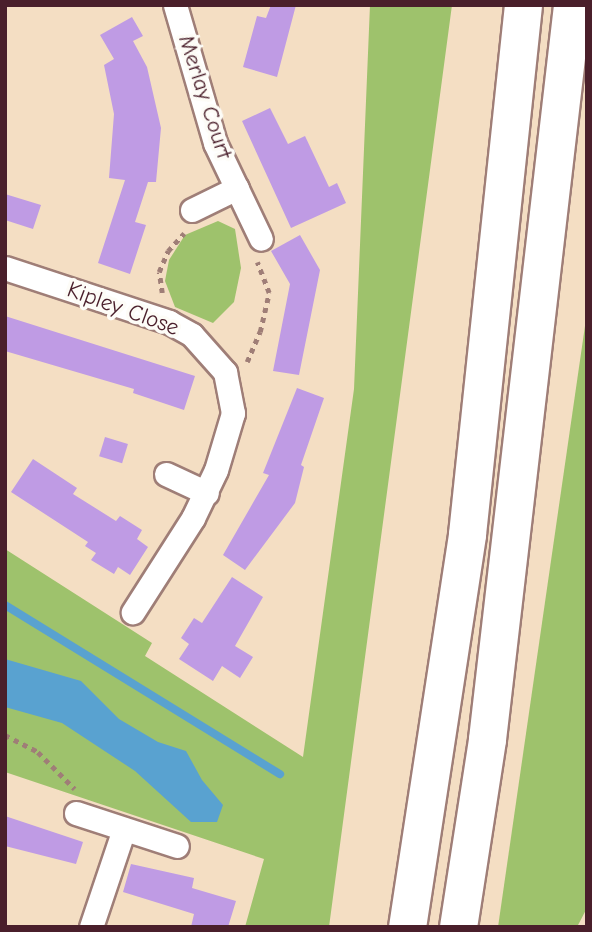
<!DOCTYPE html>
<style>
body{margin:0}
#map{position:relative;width:592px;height:932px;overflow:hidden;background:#f4dec3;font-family:"Comic Neue",sans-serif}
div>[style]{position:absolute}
.green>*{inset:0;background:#9ec26c}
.water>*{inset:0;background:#59a2d0}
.stream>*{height:8px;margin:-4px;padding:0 4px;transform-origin:4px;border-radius:4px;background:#59a2d0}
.building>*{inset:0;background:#bf9be4;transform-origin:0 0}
.path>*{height:4.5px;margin-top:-2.25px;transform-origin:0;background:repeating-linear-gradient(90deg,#9f7e77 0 5px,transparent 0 10px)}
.roads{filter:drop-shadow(2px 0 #9f7e77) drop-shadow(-2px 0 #9f7e77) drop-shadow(0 2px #9f7e77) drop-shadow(0 -2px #9f7e77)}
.street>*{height:23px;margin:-11.5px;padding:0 11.5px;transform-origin:11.5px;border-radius:11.5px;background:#fff}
.primary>*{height:37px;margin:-18.5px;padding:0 18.5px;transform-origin:18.5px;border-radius:18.5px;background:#fff}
span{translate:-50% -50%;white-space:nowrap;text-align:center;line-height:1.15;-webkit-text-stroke:7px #fdfcf7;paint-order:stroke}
.street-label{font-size:23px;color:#4a1f2b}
.frame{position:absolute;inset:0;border:7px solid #4a1f2b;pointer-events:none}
</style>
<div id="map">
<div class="green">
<i style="clip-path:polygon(370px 5px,452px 5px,329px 927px,245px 927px,264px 859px,5px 772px,5px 549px,152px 643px,145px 656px,303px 757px,354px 389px)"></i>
<i style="clip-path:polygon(218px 221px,235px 229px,241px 268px,234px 302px,213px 323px,175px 307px,165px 281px,169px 260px,185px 235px)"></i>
<i style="clip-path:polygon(587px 312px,587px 908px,577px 927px,498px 927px)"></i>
</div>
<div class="water">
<i style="clip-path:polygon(5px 659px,81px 681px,119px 719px,158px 742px,186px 751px,202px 780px,223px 805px,217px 822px,191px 822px,135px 771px,62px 723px,5px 707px)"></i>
</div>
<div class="stream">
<i style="left:5px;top:605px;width:323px;rotate:31.6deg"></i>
</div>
<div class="building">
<i style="clip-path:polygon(271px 5px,296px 5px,277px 77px,243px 67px,257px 16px,266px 18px)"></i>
<i style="clip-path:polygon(132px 17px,143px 36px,133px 41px,147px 67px,161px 128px,156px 182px,148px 182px,135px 222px,146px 225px,130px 274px,98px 263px,125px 180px,109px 178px,114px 114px,104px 65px,114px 59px,100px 35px)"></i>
<i style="clip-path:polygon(270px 108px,288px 144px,305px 136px,329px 187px,337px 183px,346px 203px,291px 228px,242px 121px)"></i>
<i style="clip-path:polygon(5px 194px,41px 205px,33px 229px,5px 220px)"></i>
<i style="clip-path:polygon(300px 235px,320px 270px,299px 375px,273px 371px,290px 284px,271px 251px)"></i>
<i style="clip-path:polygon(5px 316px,195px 376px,184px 410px,133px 393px,134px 389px,5px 351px)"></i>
<i style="clip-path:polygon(297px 388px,324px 398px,301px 465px,304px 467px,295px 503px,245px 570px,223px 555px,269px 475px,263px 473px)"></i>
<i style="left:105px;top:437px;width:24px;height:20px;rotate:17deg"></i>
<i style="clip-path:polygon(33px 459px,77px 488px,73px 494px,116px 521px,120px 516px,142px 530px,137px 539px,148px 547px,130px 575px,118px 567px,114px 574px,91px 560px,96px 553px,85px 546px,88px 542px,11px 492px)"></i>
<i style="clip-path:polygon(232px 577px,263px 597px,235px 646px,253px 657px,240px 678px,222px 666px,213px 681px,179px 659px,189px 644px,181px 638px,194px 618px,202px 623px)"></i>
<i style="clip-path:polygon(5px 816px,83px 842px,76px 864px,5px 846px)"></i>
<i style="clip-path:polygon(131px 864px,194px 878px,192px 888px,236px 901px,228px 927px,191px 927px,194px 914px,123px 892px)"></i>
</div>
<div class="path">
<i style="left:162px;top:293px;width:21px;rotate:-98deg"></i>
<i style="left:159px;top:272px;width:23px;rotate:-67deg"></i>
<i style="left:168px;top:251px;width:24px;rotate:-48deg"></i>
<i style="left:247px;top:362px;width:33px;rotate:-67deg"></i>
<i style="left:260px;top:332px;width:40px;rotate:-77deg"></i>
<i style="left:269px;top:293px;width:33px;rotate:-111deg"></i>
<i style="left:5px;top:735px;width:37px;rotate:27deg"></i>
<i style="left:38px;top:752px;width:52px;rotate:45deg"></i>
</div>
<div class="roads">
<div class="street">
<i style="left:175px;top:5px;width:144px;rotate:73.8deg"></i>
<i style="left:215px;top:143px;width:106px;rotate:64.4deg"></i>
<i style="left:192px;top:210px;width:50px;rotate:-26.1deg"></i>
<i style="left:5px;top:268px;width:173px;rotate:18.2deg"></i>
<i style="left:169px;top:322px;width:26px;rotate:29deg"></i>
<i style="left:192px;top:335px;width:50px;rotate:48.3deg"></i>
<i style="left:225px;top:372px;width:42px;rotate:79deg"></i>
<i style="left:233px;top:413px;width:59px;rotate:106.6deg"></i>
<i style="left:216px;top:470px;width:53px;rotate:115.6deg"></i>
<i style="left:193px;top:518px;width:112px;rotate:122.6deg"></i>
<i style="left:166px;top:474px;width:45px;rotate:24.9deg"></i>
<i style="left:76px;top:813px;width:106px;rotate:18.1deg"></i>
<i style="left:91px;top:927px;width:103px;rotate:-71.4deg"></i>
</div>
<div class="primary">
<i style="left:407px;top:927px;width:398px;rotate:-81.3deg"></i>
<i style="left:467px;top:534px;width:532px;rotate:-83.96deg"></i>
<i style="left:458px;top:927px;width:190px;rotate:-81.2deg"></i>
<i style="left:487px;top:739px;width:739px;rotate:-83.39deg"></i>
</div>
</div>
<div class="street-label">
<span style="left:205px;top:97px;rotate:72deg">Merlay Court</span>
<span style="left:123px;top:309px;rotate:20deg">Kipley Close</span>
</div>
<div class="frame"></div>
</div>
